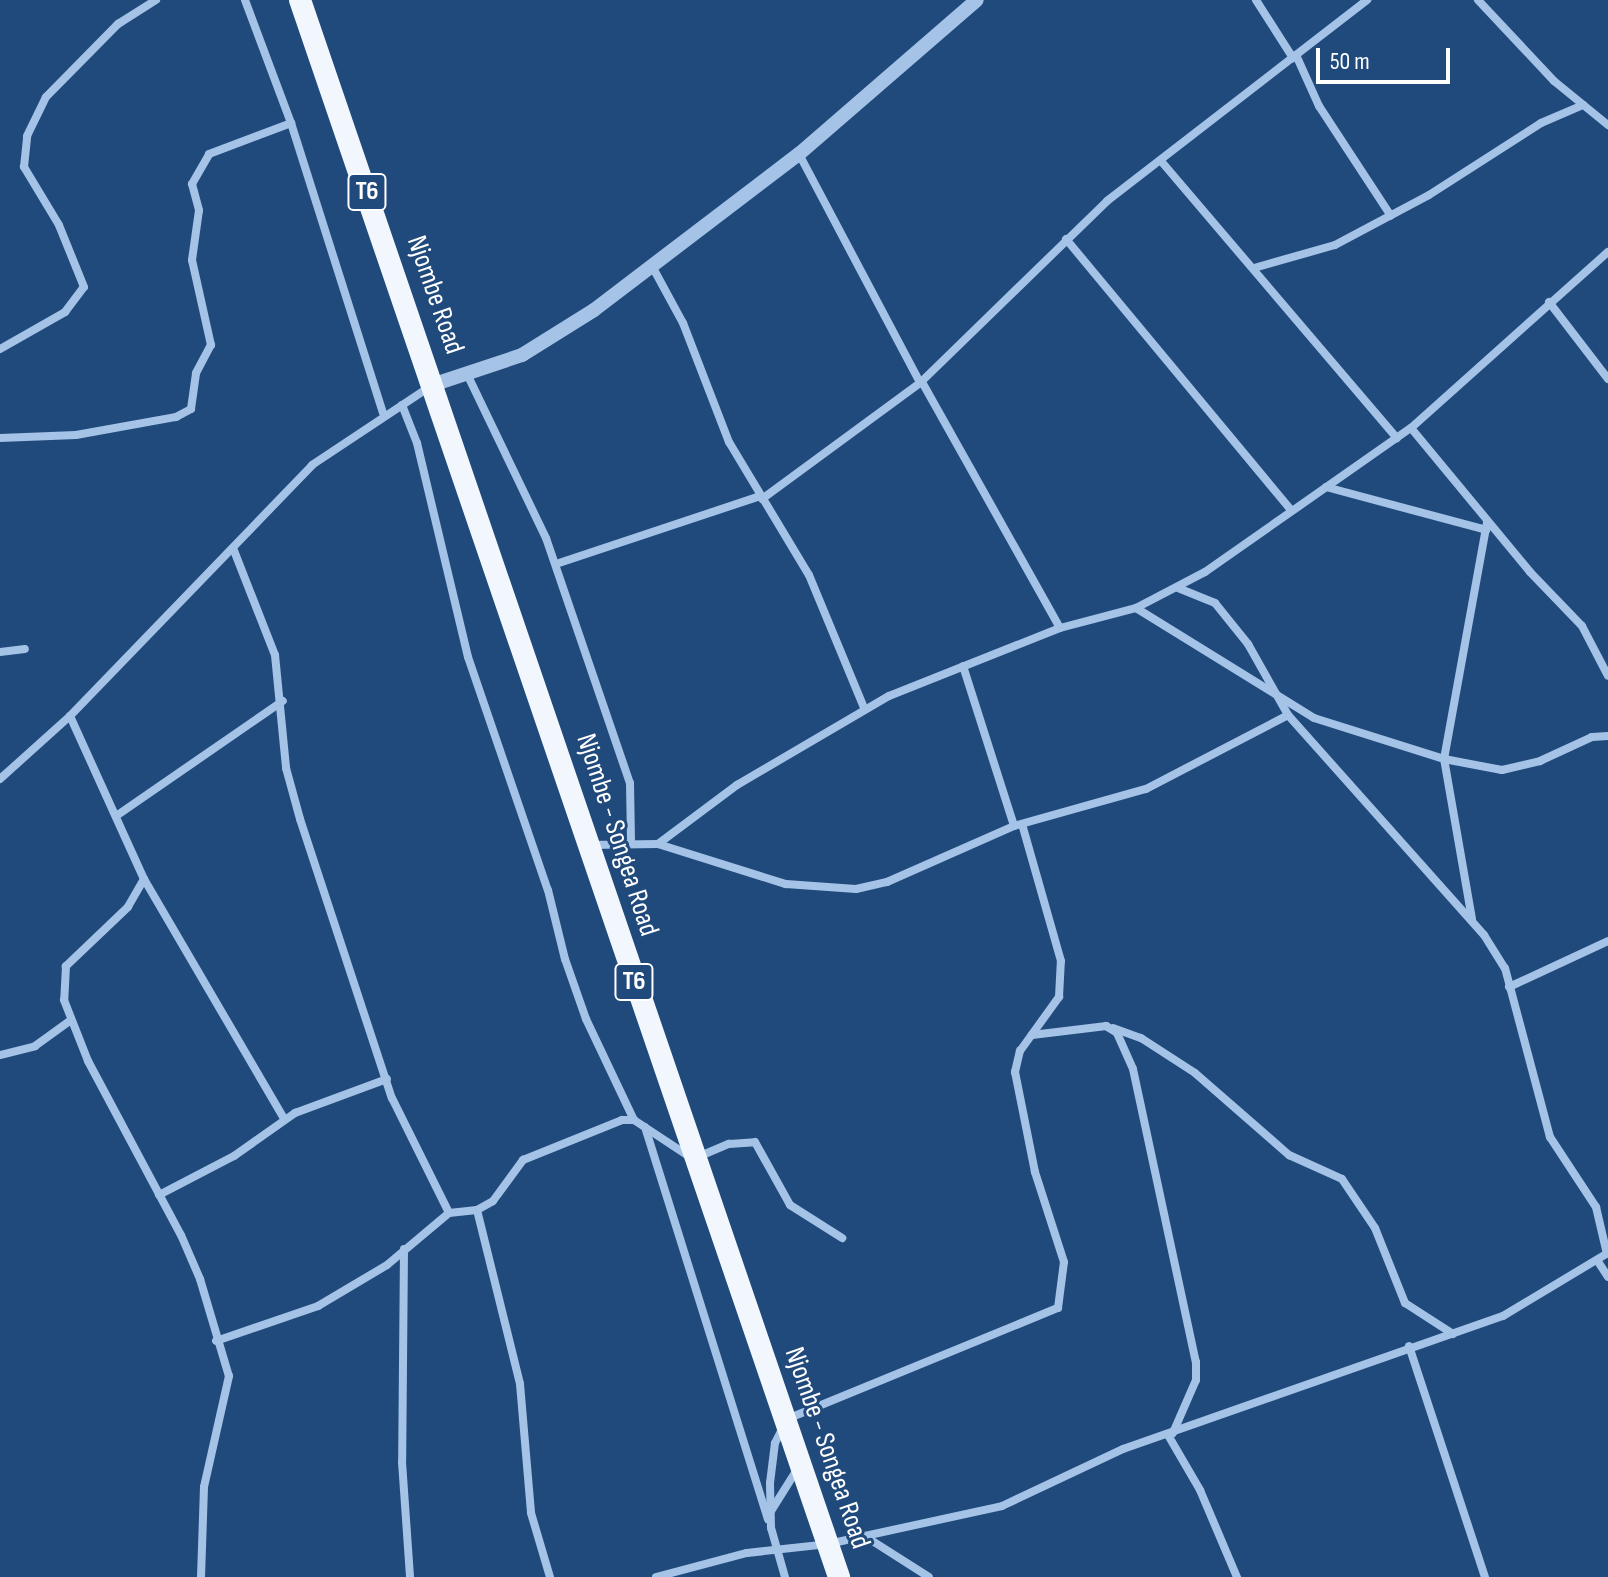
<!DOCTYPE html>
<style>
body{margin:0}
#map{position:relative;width:1608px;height:1577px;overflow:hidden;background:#214a7c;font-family:"Sofia Sans Condensed",sans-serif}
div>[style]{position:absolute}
.minor>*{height:8px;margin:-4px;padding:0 4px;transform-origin:4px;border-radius:4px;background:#a4c3e6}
.tertiary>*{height:14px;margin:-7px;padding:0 7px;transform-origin:7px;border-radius:7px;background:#a4c3e6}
.trunk>*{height:22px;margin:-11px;padding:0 11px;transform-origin:11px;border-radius:11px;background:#f2f7fe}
span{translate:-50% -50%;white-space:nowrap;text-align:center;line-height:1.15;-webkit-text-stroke:6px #214a7c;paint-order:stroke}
.shield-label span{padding:2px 6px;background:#214a7c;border:2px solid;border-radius:6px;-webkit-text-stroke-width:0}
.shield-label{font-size:26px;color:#fff;font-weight:700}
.street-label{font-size:28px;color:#fff}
.scale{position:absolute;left:1316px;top:48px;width:134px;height:36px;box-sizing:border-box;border:4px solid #fff;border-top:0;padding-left:10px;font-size:24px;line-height:28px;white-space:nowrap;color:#fff;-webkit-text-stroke:6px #214a7c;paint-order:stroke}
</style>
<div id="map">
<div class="minor">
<i style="left:245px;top:0;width:131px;rotate:69.5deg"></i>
<i style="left:291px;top:123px;width:304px;rotate:72.4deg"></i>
<i style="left:1256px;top:0;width:69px;rotate:57.5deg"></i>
<i style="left:1478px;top:0;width:111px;rotate:46.8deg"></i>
<i style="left:1554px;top:81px;width:70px;rotate:39.2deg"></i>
<i style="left:1296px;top:55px;width:56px;rotate:65.7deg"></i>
<i style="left:1319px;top:106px;width:131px;rotate:56.8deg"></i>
<i style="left:799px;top:154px;width:259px;rotate:62.1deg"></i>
<i style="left:1161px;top:161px;width:364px;rotate:49.6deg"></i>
<i style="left:1066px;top:239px;width:352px;rotate:50.3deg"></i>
<i style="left:652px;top:266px;width:65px;rotate:61.5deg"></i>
<i style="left:683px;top:323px;width:128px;rotate:68.9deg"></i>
<i style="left:729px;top:442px;width:155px;rotate:59deg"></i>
<i style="left:809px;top:575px;width:144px;rotate:67.5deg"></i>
<i style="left:1254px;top:268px;width:84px;rotate:-15.9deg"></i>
<i style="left:1335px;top:245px;width:106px;rotate:-28deg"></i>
<i style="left:1429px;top:195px;width:133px;rotate:-32.7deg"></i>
<i style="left:1541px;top:123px;width:46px;rotate:-23.2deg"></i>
<i style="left:1549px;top:302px;width:97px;rotate:52.5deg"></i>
<i style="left:0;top:349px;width:75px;rotate:-29.6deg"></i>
<i style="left:65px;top:312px;width:31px;rotate:-53deg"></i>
<i style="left:84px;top:287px;width:67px;rotate:-112deg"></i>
<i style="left:59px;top:225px;width:68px;rotate:-121.1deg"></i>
<i style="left:24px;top:167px;width:31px;rotate:-84deg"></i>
<i style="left:27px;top:136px;width:43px;rotate:-64deg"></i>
<i style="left:46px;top:97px;width:103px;rotate:-45.4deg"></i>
<i style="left:118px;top:24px;width:45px;rotate:-32.3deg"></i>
<i style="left:468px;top:376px;width:180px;rotate:64.3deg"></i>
<i style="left:546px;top:538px;width:259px;rotate:71.1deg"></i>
<i style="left:630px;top:783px;width:58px;rotate:89deg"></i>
<i style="left:922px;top:382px;width:282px;rotate:60.7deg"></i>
<i style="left:402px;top:405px;width:41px;rotate:68.5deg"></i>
<i style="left:417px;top:443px;width:220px;rotate:76.6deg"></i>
<i style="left:468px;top:657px;width:246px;rotate:71.1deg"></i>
<i style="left:548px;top:890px;width:71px;rotate:76.2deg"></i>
<i style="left:565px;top:959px;width:64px;rotate:70.7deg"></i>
<i style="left:586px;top:1019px;width:112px;rotate:64.6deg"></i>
<i style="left:1411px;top:428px;width:187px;rotate:50.4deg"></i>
<i style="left:1530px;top:572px;width:75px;rotate:46.1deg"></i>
<i style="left:1582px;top:626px;width:56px;rotate:62.5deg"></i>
<i style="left:0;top:438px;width:76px;rotate:-2.3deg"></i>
<i style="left:76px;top:435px;width:102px;rotate:-10.2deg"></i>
<i style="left:176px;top:417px;width:17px;rotate:-28deg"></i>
<i style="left:191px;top:409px;width:36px;rotate:-82deg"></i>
<i style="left:196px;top:373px;width:32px;rotate:-62deg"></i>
<i style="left:211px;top:345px;width:87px;rotate:-102.6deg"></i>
<i style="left:192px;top:260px;width:50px;rotate:-82deg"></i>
<i style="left:199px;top:210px;width:27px;rotate:-105deg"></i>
<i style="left:192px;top:184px;width:34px;rotate:-60deg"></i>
<i style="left:209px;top:154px;width:88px;rotate:-20.7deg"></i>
<i style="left:1326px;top:487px;width:166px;rotate:15deg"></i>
<i style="left:762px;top:499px;width:196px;rotate:-36.3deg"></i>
<i style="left:920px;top:383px;width:261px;rotate:-44.2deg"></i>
<i style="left:1107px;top:201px;width:329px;rotate:-37.7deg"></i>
<i style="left:233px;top:548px;width:115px;rotate:68.6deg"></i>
<i style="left:275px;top:655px;width:114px;rotate:84.4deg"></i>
<i style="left:286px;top:768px;width:53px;rotate:74.6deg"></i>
<i style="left:300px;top:819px;width:294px;rotate:71.8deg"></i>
<i style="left:392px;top:1098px;width:128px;rotate:63.6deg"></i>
<i style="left:556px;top:564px;width:215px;rotate:-18.4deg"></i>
<i style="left:1178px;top:588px;width:40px;rotate:22deg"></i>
<i style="left:1215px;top:603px;width:53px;rotate:51.2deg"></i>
<i style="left:1248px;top:644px;width:81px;rotate:60.6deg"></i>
<i style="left:1288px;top:715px;width:295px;rotate:48.3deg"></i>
<i style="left:1484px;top:935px;width:39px;rotate:58deg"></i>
<i style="left:1505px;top:968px;width:175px;rotate:75.1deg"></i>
<i style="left:1550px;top:1137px;width:84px;rotate:56.7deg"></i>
<i style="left:1596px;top:1207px;width:48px;rotate:76.8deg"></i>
<i style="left:1136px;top:608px;width:209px;rotate:31.7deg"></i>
<i style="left:1314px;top:718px;width:136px;rotate:17.5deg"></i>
<i style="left:1444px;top:759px;width:59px;rotate:10.7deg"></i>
<i style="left:1502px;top:770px;width:39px;rotate:-13deg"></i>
<i style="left:1540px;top:761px;width:57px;rotate:-24.8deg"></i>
<i style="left:1592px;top:737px;width:16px;rotate:-4deg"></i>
<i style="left:0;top:652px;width:25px;rotate:-7deg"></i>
<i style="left:963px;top:666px;width:168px;rotate:72.3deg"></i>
<i style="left:70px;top:716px;width:179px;rotate:65.6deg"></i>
<i style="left:144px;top:879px;width:32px;rotate:120deg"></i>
<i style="left:128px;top:907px;width:86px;rotate:136.4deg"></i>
<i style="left:66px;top:966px;width:34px;rotate:93deg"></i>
<i style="left:64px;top:1000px;width:66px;rotate:68.5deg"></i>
<i style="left:88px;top:1061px;width:197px;rotate:61.9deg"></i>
<i style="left:181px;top:1235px;width:48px;rotate:66.6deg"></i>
<i style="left:200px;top:1279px;width:101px;rotate:73.4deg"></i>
<i style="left:229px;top:1376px;width:114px;rotate:102.7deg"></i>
<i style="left:204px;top:1487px;width:90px;rotate:91.9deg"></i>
<i style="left:0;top:779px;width:94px;rotate:-42deg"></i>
<i style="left:70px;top:716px;width:349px;rotate:-46deg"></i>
<i style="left:312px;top:465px;width:139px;rotate:-33.6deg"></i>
<i style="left:119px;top:814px;width:199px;rotate:-34.6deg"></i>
<i style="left:658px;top:844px;width:99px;rotate:-36.8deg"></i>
<i style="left:737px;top:785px;width:176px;rotate:-30.4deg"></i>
<i style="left:889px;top:696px;width:184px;rotate:-21.7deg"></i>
<i style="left:1060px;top:628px;width:79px;rotate:-14.7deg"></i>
<i style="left:1136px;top:608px;width:78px;rotate:-27.6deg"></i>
<i style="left:1205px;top:572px;width:251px;rotate:-35deg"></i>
<i style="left:1411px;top:428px;width:264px;rotate:-41.8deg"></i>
<i style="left:589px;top:845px;width:69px;rotate:-0.8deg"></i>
<i style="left:658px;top:844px;width:134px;rotate:17.4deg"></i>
<i style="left:786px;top:884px;width:70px;rotate:4.1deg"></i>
<i style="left:856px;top:889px;width:32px;rotate:-13deg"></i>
<i style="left:887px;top:882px;width:139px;rotate:-23.8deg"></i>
<i style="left:1014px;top:826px;width:137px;rotate:-15.7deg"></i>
<i style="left:1146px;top:789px;width:160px;rotate:-27.5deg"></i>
<i style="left:144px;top:879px;width:278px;rotate:59.7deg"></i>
<i style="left:1472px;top:919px;width:162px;rotate:-99.9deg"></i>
<i style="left:1444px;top:759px;width:241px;rotate:-79.7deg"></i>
<i style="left:1509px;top:987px;width:109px;rotate:-24.9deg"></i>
<i style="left:1113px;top:1028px;width:30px;rotate:20deg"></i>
<i style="left:1141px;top:1038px;width:64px;rotate:32.9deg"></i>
<i style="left:1195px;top:1073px;width:125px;rotate:41.1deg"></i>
<i style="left:1289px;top:1155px;width:58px;rotate:24.4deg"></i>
<i style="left:1342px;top:1179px;width:59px;rotate:56deg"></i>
<i style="left:1375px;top:1228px;width:81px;rotate:68.2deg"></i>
<i style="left:1405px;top:1303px;width:57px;rotate:32.9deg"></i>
<i style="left:1032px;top:1035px;width:75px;rotate:-6.9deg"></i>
<i style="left:1106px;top:1026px;width:13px;rotate:32deg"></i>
<i style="left:1117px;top:1033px;width:39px;rotate:66deg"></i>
<i style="left:1133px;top:1069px;width:300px;rotate:77.9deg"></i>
<i style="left:1196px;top:1362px;width:18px;rotate:90deg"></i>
<i style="left:1196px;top:1380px;width:58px;rotate:113.5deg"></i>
<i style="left:0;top:1055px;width:36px;rotate:-14deg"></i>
<i style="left:35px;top:1046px;width:44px;rotate:-35.8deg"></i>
<i style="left:645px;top:1127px;width:411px;rotate:72.6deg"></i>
<i style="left:159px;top:1195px;width:85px;rotate:-27.5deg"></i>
<i style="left:234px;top:1156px;width:75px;rotate:-35.2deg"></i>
<i style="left:295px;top:1113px;width:98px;rotate:-20.3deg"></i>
<i style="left:477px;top:1210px;width:179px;rotate:76.1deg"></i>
<i style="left:520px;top:1384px;width:129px;rotate:85.1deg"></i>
<i style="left:531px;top:1513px;width:67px;rotate:73.5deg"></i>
<i style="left:404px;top:1249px;width:213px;rotate:90.5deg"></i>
<i style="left:402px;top:1462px;width:115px;rotate:86deg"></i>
<i style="left:1597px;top:1260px;width:20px;rotate:57deg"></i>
<i style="left:216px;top:1341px;width:108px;rotate:-18.9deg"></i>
<i style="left:318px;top:1306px;width:80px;rotate:-30.7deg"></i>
<i style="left:387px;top:1265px;width:81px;rotate:-40deg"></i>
<i style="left:449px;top:1213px;width:28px;rotate:-6deg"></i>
<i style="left:477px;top:1210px;width:18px;rotate:-29deg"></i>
<i style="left:493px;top:1201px;width:51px;rotate:-53.8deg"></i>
<i style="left:523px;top:1160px;width:107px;rotate:-22deg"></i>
<i style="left:622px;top:1120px;width:12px"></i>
<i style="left:634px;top:1120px;width:71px;rotate:33.5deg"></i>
<i style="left:693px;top:1159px;width:39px;rotate:-23deg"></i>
<i style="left:729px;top:1144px;width:26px;rotate:-4deg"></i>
<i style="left:755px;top:1142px;width:72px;rotate:60.9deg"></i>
<i style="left:790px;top:1205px;width:62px;rotate:32.4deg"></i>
<i style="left:1409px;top:1346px;width:243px;rotate:71.8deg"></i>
<i style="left:1168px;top:1435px;width:64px;rotate:59.8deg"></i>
<i style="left:1200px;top:1490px;width:95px;rotate:67deg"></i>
<i style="left:771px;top:1511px;width:51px;rotate:-57.9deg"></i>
<i style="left:863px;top:1535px;width:78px;rotate:32.5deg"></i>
<i style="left:656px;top:1577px;width:94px;rotate:-14.8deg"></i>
<i style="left:747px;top:1553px;width:81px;rotate:-6.3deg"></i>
<i style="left:828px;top:1544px;width:178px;rotate:-12.3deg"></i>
<i style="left:1002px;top:1506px;width:134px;rotate:-25.2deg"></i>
<i style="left:1123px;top:1449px;width:403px;rotate:-19.3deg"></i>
<i style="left:1503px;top:1316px;width:122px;rotate:-31deg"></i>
<i style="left:785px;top:1577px;width:51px;rotate:-105.9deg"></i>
<i style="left:771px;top:1528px;width:45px;rotate:-91.3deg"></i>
<i style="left:770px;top:1483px;width:40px;rotate:-82.9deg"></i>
<i style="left:775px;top:1443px;width:27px;rotate:-63deg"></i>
<i style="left:787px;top:1419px;width:293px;rotate:-22.3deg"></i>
<i style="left:1058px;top:1308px;width:46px;rotate:-82.6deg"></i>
<i style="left:1064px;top:1262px;width:95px;rotate:-107.9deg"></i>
<i style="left:1035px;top:1172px;width:102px;rotate:-101.3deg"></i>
<i style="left:1015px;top:1072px;width:22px;rotate:-77deg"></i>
<i style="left:1020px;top:1051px;width:67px;rotate:-54.2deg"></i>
<i style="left:1059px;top:997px;width:36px;rotate:-87deg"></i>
<i style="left:1061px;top:961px;width:142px;rotate:-105.9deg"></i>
</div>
<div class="tertiary">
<i style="left:435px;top:384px;width:92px;rotate:-18.4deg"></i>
<i style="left:522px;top:355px;width:85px;rotate:-32deg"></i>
<i style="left:594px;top:310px;width:258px;rotate:-37.3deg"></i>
<i style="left:799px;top:154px;width:235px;rotate:-40.9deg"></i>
</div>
<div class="trunk">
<i style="left:300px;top:0;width:1667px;rotate:71.13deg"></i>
</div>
<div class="shield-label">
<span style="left:367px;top:192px">T6</span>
<span style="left:634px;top:982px">T6</span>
</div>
<div class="street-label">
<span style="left:435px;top:295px;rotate:71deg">Njombe Road</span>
<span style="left:617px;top:835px;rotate:72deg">Njombe - Songea Road</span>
<span style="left:827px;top:1448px;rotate:71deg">Njombe - Songea Road</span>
</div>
<div class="scale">50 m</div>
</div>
